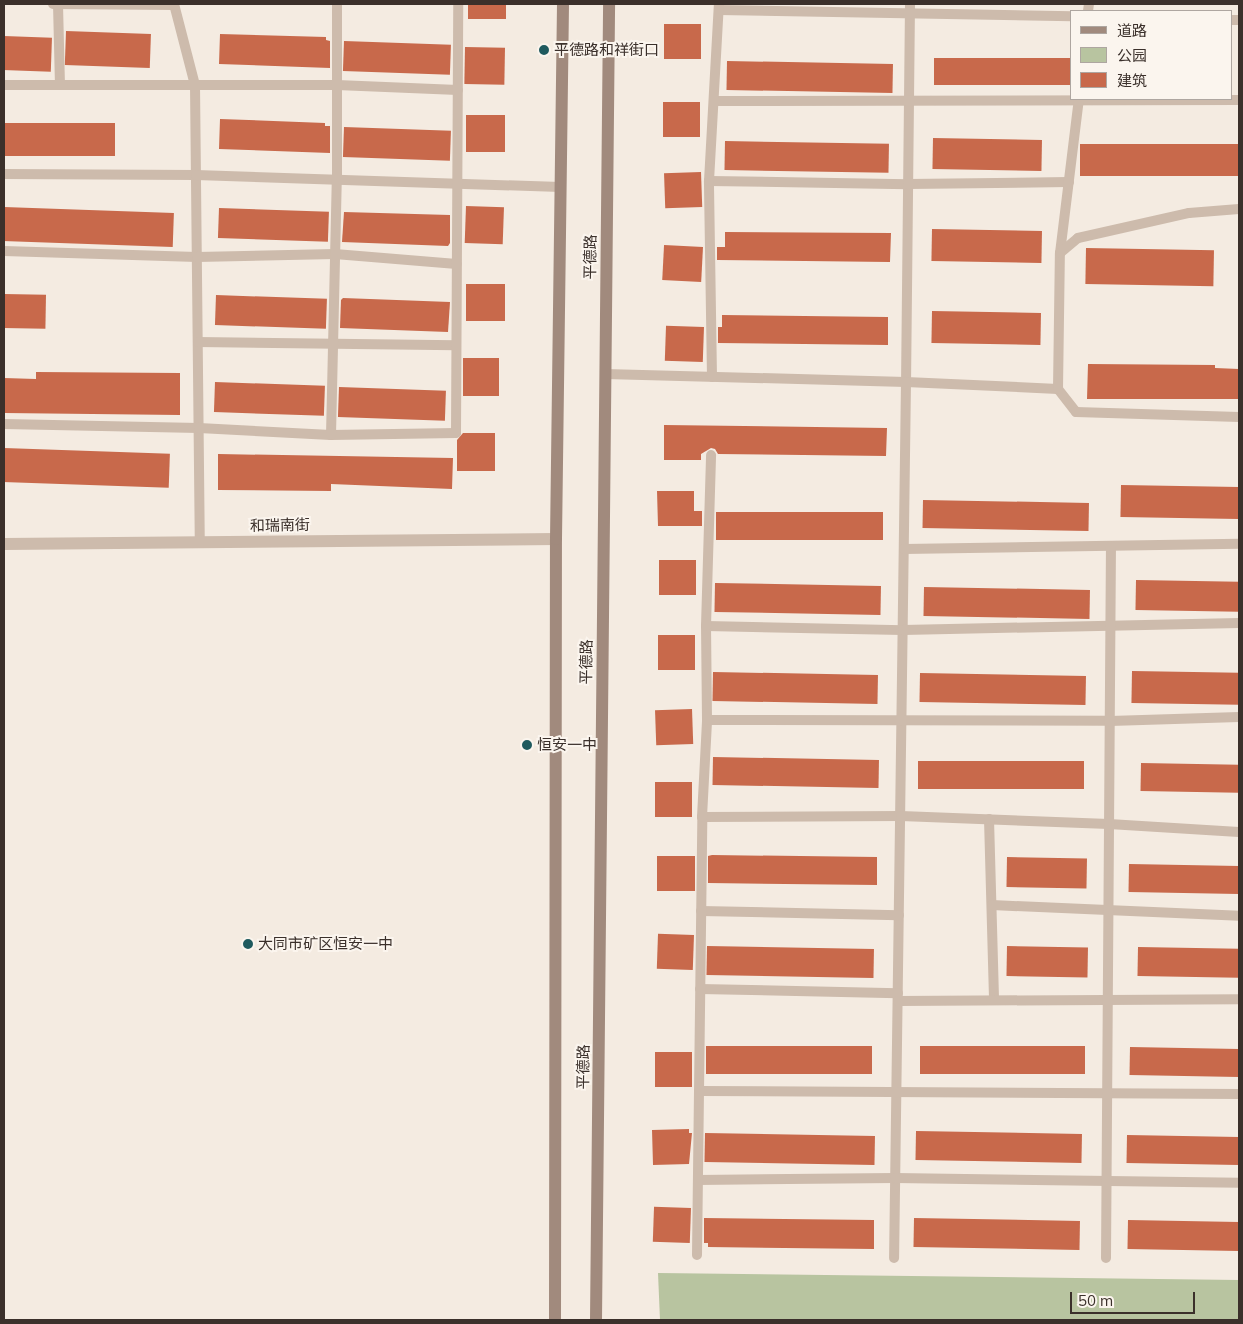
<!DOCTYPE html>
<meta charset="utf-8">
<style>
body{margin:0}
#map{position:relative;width:1243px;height:1324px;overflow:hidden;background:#f4ebe1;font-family:Mulish,"Noto Sans SC",sans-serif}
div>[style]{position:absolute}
.green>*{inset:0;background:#b8c4a0}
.building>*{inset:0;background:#c8694b;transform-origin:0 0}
.lane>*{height:10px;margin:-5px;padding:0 5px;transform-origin:5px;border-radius:5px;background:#cdbbac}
.street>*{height:12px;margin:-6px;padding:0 6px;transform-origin:6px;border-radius:6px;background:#cdbbac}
.secondary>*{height:12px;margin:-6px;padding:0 6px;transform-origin:6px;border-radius:6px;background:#a18a7d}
.dots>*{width:14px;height:14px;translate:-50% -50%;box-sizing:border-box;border:2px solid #fbf5ee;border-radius:50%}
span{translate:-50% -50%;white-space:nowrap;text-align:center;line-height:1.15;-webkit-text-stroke:4px #fbf5ee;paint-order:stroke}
.poi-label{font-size:15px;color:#3b302b}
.left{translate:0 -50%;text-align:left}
.street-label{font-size:15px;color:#3b302b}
.frame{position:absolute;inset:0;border:5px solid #3b302b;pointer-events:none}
.legend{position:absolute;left:1070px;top:10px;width:162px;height:90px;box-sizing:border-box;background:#fbf5ee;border:1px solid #aea6a0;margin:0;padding:6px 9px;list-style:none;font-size:15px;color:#3b302b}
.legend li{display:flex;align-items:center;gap:10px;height:25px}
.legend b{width:25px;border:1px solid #aea6a0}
.scale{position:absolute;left:1070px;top:1292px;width:125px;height:22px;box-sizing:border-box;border:2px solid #3b302b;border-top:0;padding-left:6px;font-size:15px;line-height:18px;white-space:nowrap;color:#3b302b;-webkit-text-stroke:4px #fbf5ee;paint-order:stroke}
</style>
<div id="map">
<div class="green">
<i style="clip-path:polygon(658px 1273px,1239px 1280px,1239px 1320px,660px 1320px)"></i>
</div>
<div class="building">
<i style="left:468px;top:4px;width:38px;height:15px"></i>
<i style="left:664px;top:24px;width:37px;height:35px"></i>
<i style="left:66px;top:31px;width:85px;height:34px;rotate:2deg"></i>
<i style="clip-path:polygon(220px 34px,326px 37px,326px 40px,330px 41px,330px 68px,219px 64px)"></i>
<i style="left:4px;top:36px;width:48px;height:34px;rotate:2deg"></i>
<i style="left:344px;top:41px;width:107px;height:30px;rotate:2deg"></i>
<i style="left:465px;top:47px;width:40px;height:37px;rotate:1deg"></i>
<i style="left:934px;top:58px;width:138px;height:27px"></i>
<i style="left:727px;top:61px;width:166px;height:29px;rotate:1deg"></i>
<i style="left:700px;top:102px;width:35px;height:37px;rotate:90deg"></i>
<i style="left:466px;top:115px;width:39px;height:37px"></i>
<i style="clip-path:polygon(220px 119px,325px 123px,325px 126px,330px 126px,330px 153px,219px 149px)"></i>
<i style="left:4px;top:123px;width:111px;height:33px"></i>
<i style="left:344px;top:127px;width:107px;height:30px;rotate:2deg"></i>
<i style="left:933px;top:138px;width:109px;height:31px;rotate:1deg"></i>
<i style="left:725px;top:141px;width:164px;height:29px;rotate:1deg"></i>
<i style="left:1080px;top:144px;width:159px;height:32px"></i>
<i style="left:701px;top:172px;width:35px;height:37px;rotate:88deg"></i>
<i style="left:466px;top:206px;width:38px;height:37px;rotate:2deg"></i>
<i style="left:4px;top:207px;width:170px;height:34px;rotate:2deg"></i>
<i style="left:219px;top:208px;width:110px;height:30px;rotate:2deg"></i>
<i style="clip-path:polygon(344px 212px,450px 215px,450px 243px,448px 246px,342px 242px)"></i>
<i style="left:932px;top:229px;width:110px;height:32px;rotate:1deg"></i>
<i style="clip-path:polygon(725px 232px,891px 233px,890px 262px,717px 260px,717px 247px,725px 247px)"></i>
<i style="left:703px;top:247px;width:35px;height:39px;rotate:93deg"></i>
<i style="left:1086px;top:248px;width:128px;height:36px;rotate:1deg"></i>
<i style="left:466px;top:284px;width:39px;height:37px"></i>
<i style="left:4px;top:294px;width:42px;height:34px;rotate:1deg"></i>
<i style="left:216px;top:295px;width:111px;height:30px;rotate:2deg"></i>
<i style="clip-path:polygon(343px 298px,450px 302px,448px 332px,340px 328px,341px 300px)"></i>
<i style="left:932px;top:311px;width:109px;height:32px;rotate:1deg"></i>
<i style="clip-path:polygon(722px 315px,888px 317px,888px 345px,718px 343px,718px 327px,722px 327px)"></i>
<i style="left:704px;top:327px;width:35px;height:38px;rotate:92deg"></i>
<i style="left:463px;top:358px;width:36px;height:38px"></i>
<i style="clip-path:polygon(1088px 364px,1215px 365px,1215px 368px,1239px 369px,1239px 399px,1087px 399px)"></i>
<i style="clip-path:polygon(36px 372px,180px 373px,180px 415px,4px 413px,4px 378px,36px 379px)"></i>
<i style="left:215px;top:382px;width:110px;height:30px;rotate:2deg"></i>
<i style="left:339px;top:387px;width:107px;height:30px;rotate:2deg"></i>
<i style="clip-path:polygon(664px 425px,887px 428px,886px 456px,718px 454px,715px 449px,711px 448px,701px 454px,701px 460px,664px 460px)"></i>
<i style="clip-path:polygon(463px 433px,495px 433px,495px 471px,457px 471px,457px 440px)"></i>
<i style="left:4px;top:448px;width:166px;height:34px;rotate:2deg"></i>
<i style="clip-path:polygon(218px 454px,453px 458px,452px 489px,331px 484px,331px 491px,218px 490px)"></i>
<i style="left:1121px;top:485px;width:118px;height:32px;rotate:1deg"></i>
<i style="clip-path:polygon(657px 491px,694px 491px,694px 511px,702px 511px,702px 526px,658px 526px)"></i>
<i style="left:923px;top:500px;width:166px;height:28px;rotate:1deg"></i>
<i style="left:716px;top:512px;width:167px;height:28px"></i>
<i style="left:659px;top:560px;width:37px;height:35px"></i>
<i style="left:1136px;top:580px;width:103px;height:30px;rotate:1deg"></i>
<i style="left:715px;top:583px;width:166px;height:29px;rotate:1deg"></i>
<i style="left:924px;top:587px;width:166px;height:29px;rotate:1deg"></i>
<i style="left:658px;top:635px;width:37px;height:35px"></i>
<i style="left:1132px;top:671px;width:107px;height:32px;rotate:1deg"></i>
<i style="left:713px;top:672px;width:165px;height:29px;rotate:1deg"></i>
<i style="left:920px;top:673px;width:166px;height:29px;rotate:1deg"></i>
<i style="left:692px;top:709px;width:35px;height:37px;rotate:88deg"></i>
<i style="left:713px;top:757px;width:166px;height:28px;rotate:1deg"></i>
<i style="left:918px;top:761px;width:166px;height:28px"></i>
<i style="left:1141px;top:763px;width:98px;height:28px;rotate:1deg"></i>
<i style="left:692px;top:782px;width:35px;height:37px;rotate:90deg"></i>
<i style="clip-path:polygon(712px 855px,877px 857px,877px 885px,708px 883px,708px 856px)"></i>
<i style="left:657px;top:856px;width:38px;height:35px"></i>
<i style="left:1007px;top:857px;width:80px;height:30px;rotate:1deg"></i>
<i style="left:1129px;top:864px;width:110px;height:28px;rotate:1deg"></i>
<i style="left:694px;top:935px;width:35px;height:36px;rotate:92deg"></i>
<i style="left:707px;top:946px;width:167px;height:29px;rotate:1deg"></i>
<i style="left:1007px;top:946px;width:81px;height:30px;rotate:1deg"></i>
<i style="left:1138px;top:947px;width:101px;height:29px;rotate:1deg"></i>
<i style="left:706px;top:1046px;width:166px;height:28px"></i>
<i style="left:920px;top:1046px;width:165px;height:28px"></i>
<i style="left:1130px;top:1047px;width:109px;height:28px;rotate:1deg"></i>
<i style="left:655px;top:1052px;width:37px;height:35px"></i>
<i style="clip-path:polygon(689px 1129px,689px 1133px,692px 1133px,689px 1164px,653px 1165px,652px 1130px)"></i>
<i style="left:916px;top:1131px;width:166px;height:29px;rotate:1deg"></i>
<i style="left:705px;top:1133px;width:170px;height:29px;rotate:1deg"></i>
<i style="left:1127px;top:1135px;width:112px;height:28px;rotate:1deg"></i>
<i style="left:691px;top:1208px;width:35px;height:37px;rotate:92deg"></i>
<i style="clip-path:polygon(704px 1218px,874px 1220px,874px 1249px,708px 1247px,708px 1243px,704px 1243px)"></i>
<i style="left:914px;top:1218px;width:166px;height:29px;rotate:1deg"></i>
<i style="left:1128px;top:1220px;width:111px;height:29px;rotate:1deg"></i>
</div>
<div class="lane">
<i style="left:53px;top:4px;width:121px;rotate:0.5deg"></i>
<i style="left:58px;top:4px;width:81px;rotate:88.6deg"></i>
<i style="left:174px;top:4px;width:84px;rotate:75.5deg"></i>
<i style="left:195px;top:85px;width:457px;rotate:89.4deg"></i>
<i style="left:910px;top:4px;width:378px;rotate:90.6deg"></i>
<i style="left:906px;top:382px;width:152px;rotate:2.6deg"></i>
<i style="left:1058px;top:389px;width:29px;rotate:52deg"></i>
<i style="left:1076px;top:412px;width:163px;rotate:1.8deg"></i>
<i style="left:719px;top:10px;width:353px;rotate:1deg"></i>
<i style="left:1088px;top:11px;width:7px;rotate:-82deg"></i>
<i style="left:1232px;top:20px;width:7px"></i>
<i style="left:4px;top:85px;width:333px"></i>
<i style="left:337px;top:85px;width:121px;rotate:2.4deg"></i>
<i style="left:714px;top:101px;width:525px;rotate:-0.11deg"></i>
<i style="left:4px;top:174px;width:192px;rotate:0.3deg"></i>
<i style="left:196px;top:175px;width:365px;rotate:1.9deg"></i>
<i style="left:709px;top:181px;width:199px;rotate:0.9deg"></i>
<i style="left:908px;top:184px;width:161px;rotate:-0.7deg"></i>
<i style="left:4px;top:251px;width:193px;rotate:1.8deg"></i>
<i style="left:197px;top:257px;width:138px;rotate:-1.2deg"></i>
<i style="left:335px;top:254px;width:122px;rotate:4.7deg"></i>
<i style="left:1060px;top:253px;width:155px;rotate:-83deg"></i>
<i style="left:198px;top:342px;width:258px;rotate:0.7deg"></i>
<i style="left:605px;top:374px;width:301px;rotate:1.5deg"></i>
<i style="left:906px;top:382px;width:876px;rotate:90.78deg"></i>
<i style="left:712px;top:377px;width:196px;rotate:-90.9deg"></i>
<i style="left:709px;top:181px;width:177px;rotate:-86.8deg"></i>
<i style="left:1058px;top:389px;width:136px;rotate:-89.2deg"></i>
<i style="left:1060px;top:253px;width:23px;rotate:-40deg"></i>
<i style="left:1078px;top:238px;width:114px;rotate:-12.7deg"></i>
<i style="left:1189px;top:213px;width:50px;rotate:-4.6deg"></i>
<i style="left:4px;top:424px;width:195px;rotate:1.2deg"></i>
<i style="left:199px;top:428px;width:132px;rotate:3deg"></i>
<i style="left:331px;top:435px;width:125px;rotate:-0.9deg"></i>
<i style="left:456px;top:433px;width:429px;rotate:-89.7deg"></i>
<i style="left:331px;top:435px;width:255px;rotate:-88.7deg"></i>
<i style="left:337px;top:180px;width:176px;rotate:-90deg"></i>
<i style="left:904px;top:549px;width:335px;rotate:-0.9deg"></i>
<i style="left:706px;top:626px;width:197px;rotate:1.2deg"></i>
<i style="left:903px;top:630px;width:336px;rotate:-1.2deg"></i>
<i style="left:707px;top:720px;width:403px;rotate:0.1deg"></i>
<i style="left:1110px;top:721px;width:129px;rotate:-1.8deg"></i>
<i style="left:702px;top:817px;width:199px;rotate:-0.3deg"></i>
<i style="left:901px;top:816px;width:208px;rotate:2.2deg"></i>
<i style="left:1109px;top:824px;width:130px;rotate:3.5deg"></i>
<i style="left:989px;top:819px;width:181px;rotate:88.4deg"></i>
<i style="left:992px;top:905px;width:247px;rotate:2.5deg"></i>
<i style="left:701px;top:911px;width:198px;rotate:1.2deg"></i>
<i style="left:700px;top:989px;width:198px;rotate:1.2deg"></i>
<i style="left:898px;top:1001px;width:341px;rotate:-0.3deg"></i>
<i style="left:699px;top:1091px;width:540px;rotate:0.32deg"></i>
<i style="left:698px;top:1180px;width:197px;rotate:-0.6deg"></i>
<i style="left:895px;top:1178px;width:344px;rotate:0.8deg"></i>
<i style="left:697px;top:1255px;width:438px;rotate:-89.3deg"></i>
<i style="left:702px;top:817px;width:97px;rotate:-87deg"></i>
<i style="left:707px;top:720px;width:94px;rotate:-90.6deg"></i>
<i style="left:706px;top:626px;width:171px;rotate:-88.3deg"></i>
<i style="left:1106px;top:1258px;width:712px;rotate:-89.6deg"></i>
</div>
<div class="street">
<i style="left:4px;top:544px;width:552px;rotate:-0.52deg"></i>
</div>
<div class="secondary">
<i style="left:555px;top:1320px;width:781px;rotate:-89.93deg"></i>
<i style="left:556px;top:539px;width:535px;rotate:-89.25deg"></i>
<i style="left:596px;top:1320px;width:1316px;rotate:-89.43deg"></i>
</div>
<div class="dots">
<i style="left:544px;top:50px;background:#1f5a5e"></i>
<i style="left:527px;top:745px;background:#1f5a5e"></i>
<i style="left:248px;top:944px;background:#1f5a5e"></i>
</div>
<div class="poi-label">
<span class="left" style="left:554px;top:50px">平德路和祥街口</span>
<span class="left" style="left:537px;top:745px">恒安一中</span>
<span class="left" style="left:258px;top:944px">大同市矿区恒安一中</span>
</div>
<div class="street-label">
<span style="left:590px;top:257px;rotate:-89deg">平德路</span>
<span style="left:280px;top:525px;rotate:-1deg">和瑞南街</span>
<span style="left:586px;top:662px;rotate:-89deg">平德路</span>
<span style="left:583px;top:1067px;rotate:-89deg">平德路</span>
</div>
<div class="frame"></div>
<ul class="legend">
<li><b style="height:6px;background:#a18a7d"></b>道路</li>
<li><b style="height:14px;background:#b8c4a0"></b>公园</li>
<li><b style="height:14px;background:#c8694b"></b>建筑</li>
</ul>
<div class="scale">50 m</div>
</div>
